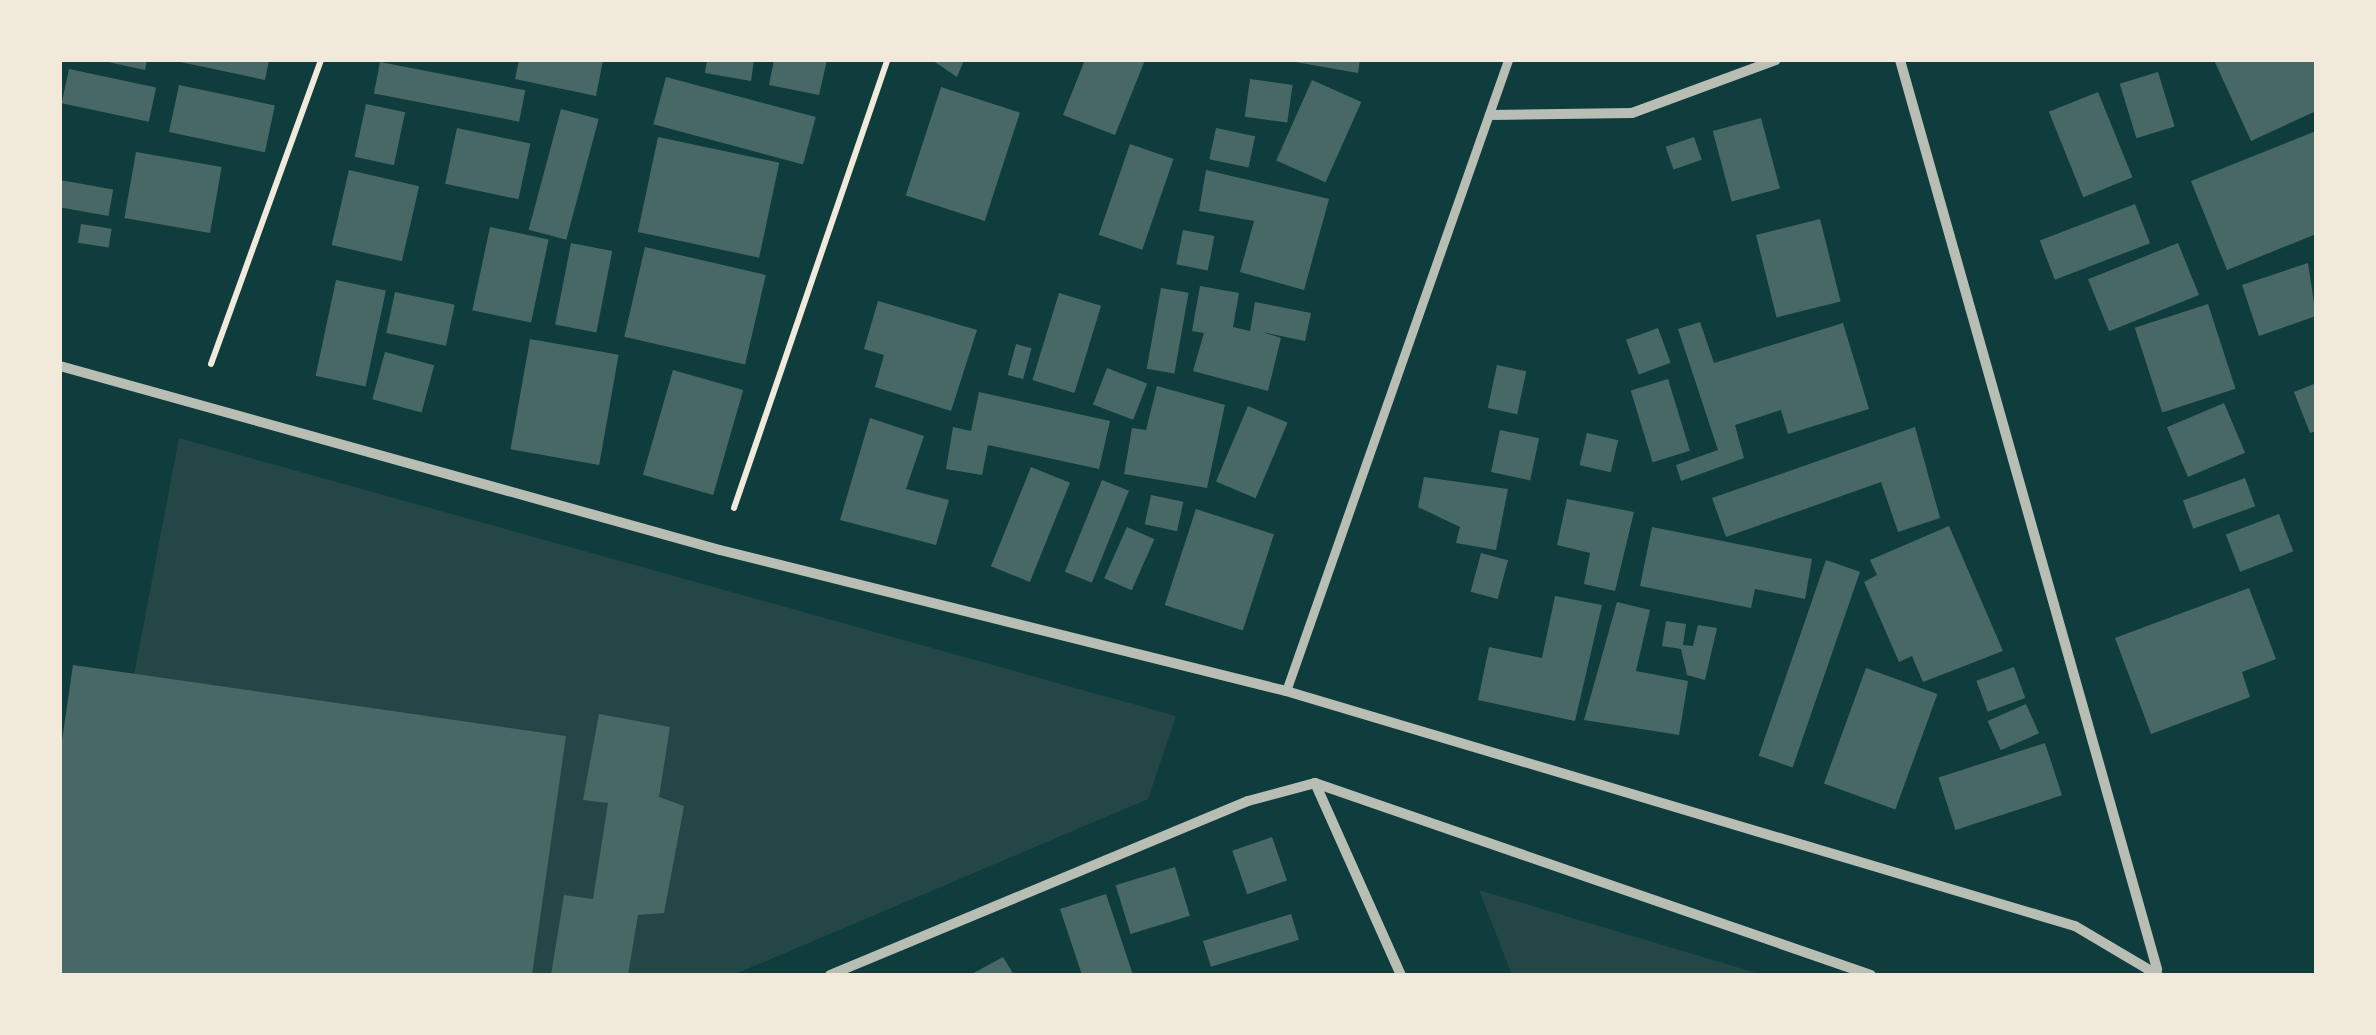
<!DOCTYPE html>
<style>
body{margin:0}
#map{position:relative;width:2376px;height:1035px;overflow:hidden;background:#0f3d3e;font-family:Ubuntu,sans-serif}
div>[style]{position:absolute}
.green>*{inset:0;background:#244646}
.building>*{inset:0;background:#486865;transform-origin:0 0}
.path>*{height:6px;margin:-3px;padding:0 3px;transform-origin:3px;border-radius:3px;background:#f1e9da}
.pedestrian>*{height:9px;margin:-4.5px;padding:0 4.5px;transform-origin:4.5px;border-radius:4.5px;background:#b8beb3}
.minor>*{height:10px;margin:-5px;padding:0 5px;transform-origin:5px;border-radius:5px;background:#b8beb3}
span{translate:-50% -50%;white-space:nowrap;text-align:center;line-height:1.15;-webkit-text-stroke:9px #f1e9da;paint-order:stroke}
.frame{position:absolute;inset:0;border:62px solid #f1e9da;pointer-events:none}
</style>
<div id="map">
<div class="green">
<i style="clip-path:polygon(179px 438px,1176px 716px,1148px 799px,733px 975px,77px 975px)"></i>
<i style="clip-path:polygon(1479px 890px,1763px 975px,1512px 975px)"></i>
</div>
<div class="building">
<i style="clip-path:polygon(99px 60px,147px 60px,145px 70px)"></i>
<i style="clip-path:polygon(171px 60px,269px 60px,265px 80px)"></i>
<i style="clip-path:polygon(519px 60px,603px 60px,596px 96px,515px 79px)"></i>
<i style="clip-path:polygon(707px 60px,754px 60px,751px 81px,705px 73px)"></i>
<i style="clip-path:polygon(774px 60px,827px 60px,819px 95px,769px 85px)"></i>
<i style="clip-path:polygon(932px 60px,964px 60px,957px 77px)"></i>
<i style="clip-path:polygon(1085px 60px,1145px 60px,1115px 135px,1063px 115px)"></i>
<i style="clip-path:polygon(1284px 60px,1360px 60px,1358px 73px)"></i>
<i style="clip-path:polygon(2214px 60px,2316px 60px,2316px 111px,2251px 141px)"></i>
<i style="left:380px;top:62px;width:148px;height:32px;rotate:11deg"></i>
<i style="left:69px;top:69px;width:89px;height:35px;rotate:12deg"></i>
<i style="left:2158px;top:72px;width:57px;height:40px;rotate:73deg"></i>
<i style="left:666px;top:77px;width:155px;height:49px;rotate:15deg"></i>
<i style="left:1250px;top:79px;width:43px;height:38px;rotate:8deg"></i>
<i style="left:1312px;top:80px;width:54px;height:88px;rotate:24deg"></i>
<i style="left:179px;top:85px;width:98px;height:48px;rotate:12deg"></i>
<i style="left:941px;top:87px;width:83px;height:114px;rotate:18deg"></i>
<i style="left:2098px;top:92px;width:92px;height:53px;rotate:68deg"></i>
<i style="left:366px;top:104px;width:40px;height:54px;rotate:12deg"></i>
<i style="left:561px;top:109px;width:39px;height:125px;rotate:15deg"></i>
<i style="left:1761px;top:118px;width:73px;height:50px;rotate:75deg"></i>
<i style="left:457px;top:128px;width:75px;height:57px;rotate:12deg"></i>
<i style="left:1216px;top:128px;width:40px;height:32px;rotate:12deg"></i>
<i style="clip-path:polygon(2316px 131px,2316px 234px,2227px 270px,2191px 181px)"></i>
<i style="left:658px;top:137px;width:124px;height:97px;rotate:12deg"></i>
<i style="left:1694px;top:137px;width:24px;height:30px;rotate:71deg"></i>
<i style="left:1130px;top:144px;width:46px;height:96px;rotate:19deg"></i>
<i style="left:136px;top:152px;width:87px;height:67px;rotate:10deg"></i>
<i style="left:349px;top:170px;width:72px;height:77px;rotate:13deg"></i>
<i style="clip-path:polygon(1206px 170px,1329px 199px,1304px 290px,1240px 272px,1254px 221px,1199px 211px)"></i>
<i style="left:60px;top:180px;width:54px;height:27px;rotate:10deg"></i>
<i style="left:2135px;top:204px;width:42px;height:102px;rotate:69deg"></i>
<i style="left:1820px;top:219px;width:85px;height:66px;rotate:76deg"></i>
<i style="left:81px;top:224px;width:31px;height:19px;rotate:9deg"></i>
<i style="left:490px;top:227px;width:60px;height:85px;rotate:12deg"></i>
<i style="left:1183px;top:230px;width:32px;height:35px;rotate:11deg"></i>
<i style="left:571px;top:243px;width:42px;height:83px;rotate:11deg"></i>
<i style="left:2178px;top:243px;width:56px;height:97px;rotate:68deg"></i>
<i style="left:645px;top:247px;width:124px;height:92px;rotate:13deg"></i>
<i style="clip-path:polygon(2308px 263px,2316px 316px,2259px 336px,2242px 285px)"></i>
<i style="left:336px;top:280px;width:51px;height:98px;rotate:12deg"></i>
<i style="clip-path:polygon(1200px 286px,1239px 293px,1233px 327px,1250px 331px,1255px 302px,1311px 313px,1305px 341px,1262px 332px,1281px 338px,1268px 391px,1193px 371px,1204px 333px,1192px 331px)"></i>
<i style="left:1161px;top:288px;width:28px;height:82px;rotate:10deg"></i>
<i style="left:395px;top:292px;width:61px;height:42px;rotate:12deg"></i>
<i style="left:1059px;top:293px;width:44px;height:91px;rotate:17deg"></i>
<i style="clip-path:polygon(878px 301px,977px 330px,951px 411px,875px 387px,884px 355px,864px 349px)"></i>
<i style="left:2208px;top:304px;width:89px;height:77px;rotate:72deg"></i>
<i style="clip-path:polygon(1700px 322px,1714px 363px,1843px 323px,1869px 409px,1788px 434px,1781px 410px,1735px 425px,1744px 458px,1681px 481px,1676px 465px,1718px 450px,1678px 329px)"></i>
<i style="left:1658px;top:328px;width:37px;height:34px;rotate:70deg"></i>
<i style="left:530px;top:339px;width:90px;height:112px;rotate:10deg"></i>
<i style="left:1016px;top:344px;width:16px;height:32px;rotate:15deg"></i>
<i style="left:385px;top:352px;width:51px;height:49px;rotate:15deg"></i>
<i style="left:1497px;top:365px;width:30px;height:44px;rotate:12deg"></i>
<i style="left:1107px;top:368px;width:43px;height:39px;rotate:21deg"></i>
<i style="left:673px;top:370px;width:73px;height:109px;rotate:16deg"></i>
<i style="left:1668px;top:379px;width:75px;height:39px;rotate:73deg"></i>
<i style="clip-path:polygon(2316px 383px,2316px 431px,2310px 433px,2294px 392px)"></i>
<i style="clip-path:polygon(1157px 386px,1225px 405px,1207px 488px,1124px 474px,1132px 428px,1146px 430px)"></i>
<i style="clip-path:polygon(979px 392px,1110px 421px,1099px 469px,988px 445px,982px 475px,946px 469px,953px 427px,971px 431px)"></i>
<i style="left:2224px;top:403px;width:54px;height:62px;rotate:67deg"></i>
<i style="left:1248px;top:406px;width:43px;height:82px;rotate:23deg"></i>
<i style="clip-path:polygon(870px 418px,924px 436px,906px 489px,949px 500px,936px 545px,840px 520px)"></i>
<i style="clip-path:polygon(1915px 427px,1940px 518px,1898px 532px,1881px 482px,1726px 537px,1712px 498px)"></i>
<i style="left:1500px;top:430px;width:40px;height:43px;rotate:12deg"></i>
<i style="left:1587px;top:433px;width:32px;height:33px;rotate:13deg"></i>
<i style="left:1031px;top:467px;width:42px;height:107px;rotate:22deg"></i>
<i style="clip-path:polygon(1424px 477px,1508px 489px,1496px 550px,1456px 543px,1460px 527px,1418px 507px)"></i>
<i style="left:2245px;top:478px;width:30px;height:66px;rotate:70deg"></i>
<i style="left:1102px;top:480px;width:29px;height:99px;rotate:22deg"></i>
<i style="left:1151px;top:495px;width:33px;height:30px;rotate:12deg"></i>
<i style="clip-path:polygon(1567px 499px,1634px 512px,1615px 591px,1584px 584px,1590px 553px,1557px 545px)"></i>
<i style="left:1196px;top:509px;width:82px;height:101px;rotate:18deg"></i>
<i style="left:2279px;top:514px;width:40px;height:57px;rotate:69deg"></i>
<i style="clip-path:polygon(1949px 526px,2003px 651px,1923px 682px,1912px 656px,1899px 662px,1864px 582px,1877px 575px,1870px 560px)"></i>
<i style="left:1127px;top:527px;width:30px;height:56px;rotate:24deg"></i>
<i style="clip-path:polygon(1652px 527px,1812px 559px,1805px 599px,1755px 589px,1751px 608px,1640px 586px)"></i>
<i style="left:1481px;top:553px;width:28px;height:40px;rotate:15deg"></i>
<i style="left:1826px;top:560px;width:36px;height:207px;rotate:19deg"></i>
<i style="clip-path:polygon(2249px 588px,2276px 659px,2242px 672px,2250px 697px,2151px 734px,2115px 638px)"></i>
<i style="clip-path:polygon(1555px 596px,1602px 605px,1575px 721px,1478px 700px,1489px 647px,1542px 658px)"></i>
<i style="clip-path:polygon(1617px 602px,1650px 610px,1636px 671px,1688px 681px,1679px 735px,1584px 720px)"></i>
<i style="clip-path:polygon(1666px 621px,1686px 624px,1683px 645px,1693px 646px,1698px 625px,1717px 628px,1705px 680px,1687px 675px,1681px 649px,1662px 646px)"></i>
<i style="clip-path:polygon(73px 665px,566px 736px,532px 975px,60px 975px,60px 754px)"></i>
<i style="left:2014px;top:667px;width:33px;height:40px;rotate:70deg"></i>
<i style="left:1866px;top:668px;width:76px;height:123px;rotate:20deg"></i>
<i style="left:2026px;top:704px;width:32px;height:42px;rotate:66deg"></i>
<i style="clip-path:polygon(599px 714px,670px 727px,659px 797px,684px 806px,664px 913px,638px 915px,628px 975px,551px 975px,564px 895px,593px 899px,608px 803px,583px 800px)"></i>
<i style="left:2045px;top:743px;width:55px;height:112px;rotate:72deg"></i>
<i style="left:1272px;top:837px;width:46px;height:42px;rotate:71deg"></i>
<i style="left:1175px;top:867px;width:51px;height:62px;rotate:73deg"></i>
<i style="clip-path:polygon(1106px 894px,1133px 975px,1082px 975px,1060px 909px)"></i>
<i style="left:1291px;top:914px;width:27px;height:92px;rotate:73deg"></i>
<i style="clip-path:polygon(1003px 957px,1014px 975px,970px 975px)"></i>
</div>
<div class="path">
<i style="left:211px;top:364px;width:323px;rotate:-70.1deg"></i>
<i style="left:734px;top:508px;width:473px;rotate:-71.1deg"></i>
</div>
<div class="pedestrian">
<i style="left:1286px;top:691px;width:669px;rotate:-70.62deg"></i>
</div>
<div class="minor">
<i style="left:1900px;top:60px;width:945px;rotate:74.21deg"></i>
<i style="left:1490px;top:115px;width:142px;rotate:-0.8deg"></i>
<i style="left:1632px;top:113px;width:153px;rotate:-20.2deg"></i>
<i style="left:60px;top:366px;width:685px;rotate:15.58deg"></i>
<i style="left:720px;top:550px;width:583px;rotate:13.99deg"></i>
<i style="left:1286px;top:691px;width:823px;rotate:16.59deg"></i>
<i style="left:2075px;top:926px;width:96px;rotate:30.6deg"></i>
<i style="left:1315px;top:783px;width:588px;rotate:19.05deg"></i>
<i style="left:1315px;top:783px;width:210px;rotate:65.9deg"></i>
<i style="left:830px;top:975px;width:453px;rotate:-22.6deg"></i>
<i style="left:1248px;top:801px;width:69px;rotate:-15deg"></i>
</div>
<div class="frame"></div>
</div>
